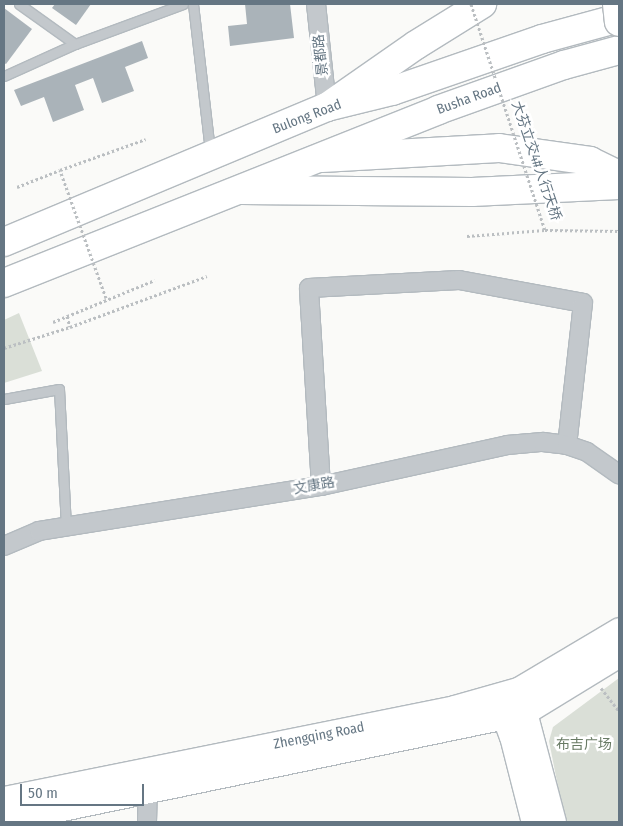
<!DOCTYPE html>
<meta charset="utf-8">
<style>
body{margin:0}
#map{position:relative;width:623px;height:826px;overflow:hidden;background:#fafaf8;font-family:"Fira Sans Condensed","Noto Sans SC",sans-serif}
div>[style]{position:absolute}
.green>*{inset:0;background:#dadfd7}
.building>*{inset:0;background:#aab3b9}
.path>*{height:3px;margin-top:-1.5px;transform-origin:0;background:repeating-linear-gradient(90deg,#bbbfc2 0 2.5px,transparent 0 5px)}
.roads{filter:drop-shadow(1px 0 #b3babf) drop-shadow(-1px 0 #b3babf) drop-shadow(0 1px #b3babf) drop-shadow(0 -1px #b3babf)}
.lane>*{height:9px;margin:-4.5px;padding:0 4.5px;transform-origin:4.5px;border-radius:4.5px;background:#c3c8cc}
.street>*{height:18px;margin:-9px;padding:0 9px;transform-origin:9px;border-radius:9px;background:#c3c8cc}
.secondary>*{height:25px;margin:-12.5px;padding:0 12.5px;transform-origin:12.5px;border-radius:12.5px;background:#fff}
.primary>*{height:28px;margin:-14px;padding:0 14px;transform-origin:14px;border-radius:14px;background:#fff}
.highway>*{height:28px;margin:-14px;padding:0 14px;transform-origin:14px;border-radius:14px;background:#fff}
.path-bridge>*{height:3px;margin-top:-1.5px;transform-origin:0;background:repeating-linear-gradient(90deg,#bbbfc2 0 2.5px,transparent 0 5px)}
.bridges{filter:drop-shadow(1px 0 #b4b9bd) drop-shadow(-1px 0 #b4b9bd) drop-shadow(0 1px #b4b9bd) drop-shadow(0 -1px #b4b9bd)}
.highway-bridge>*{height:28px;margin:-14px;padding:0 14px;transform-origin:14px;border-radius:14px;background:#fff}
span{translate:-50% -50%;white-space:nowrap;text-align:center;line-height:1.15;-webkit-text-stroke:5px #fff;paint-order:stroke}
.street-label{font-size:14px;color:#657683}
.park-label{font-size:14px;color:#687a64}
.frame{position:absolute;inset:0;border:5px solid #657683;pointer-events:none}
.scale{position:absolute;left:20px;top:784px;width:124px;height:22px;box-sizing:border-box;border:2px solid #657683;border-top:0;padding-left:6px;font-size:15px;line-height:18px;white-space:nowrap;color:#657683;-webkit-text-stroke:4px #fff;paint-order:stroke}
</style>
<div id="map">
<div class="green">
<i style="clip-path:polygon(19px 313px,42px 371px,4px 383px,4px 320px)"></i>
<i style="clip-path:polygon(619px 678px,619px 822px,565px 822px,549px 741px,553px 727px)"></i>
</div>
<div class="building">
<i style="clip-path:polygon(55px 4px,91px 4px,76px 25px,52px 8px)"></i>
<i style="clip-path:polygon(245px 4px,290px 4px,294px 38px,230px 46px,228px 26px,247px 24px)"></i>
<i style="clip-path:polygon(4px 8px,32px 29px,6px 64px,4px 63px)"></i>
<i style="clip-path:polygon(142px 41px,148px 58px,125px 67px,134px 91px,102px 103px,93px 78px,75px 85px,84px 110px,53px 122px,44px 97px,21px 106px,14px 90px)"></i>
</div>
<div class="path">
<i style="left:17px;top:187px;width:46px;rotate:-21.6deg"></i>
<i style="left:467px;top:236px;width:78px;rotate:-4.4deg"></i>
<i style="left:67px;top:316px;width:11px;rotate:75deg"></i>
<i style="left:53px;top:322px;width:110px;rotate:-22.4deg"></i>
<i style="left:4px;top:348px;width:69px;rotate:-17.7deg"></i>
<i style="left:70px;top:327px;width:146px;rotate:-20.4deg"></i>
<i style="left:601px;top:688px;width:29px;rotate:52deg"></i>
</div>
<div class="roads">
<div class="lane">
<i style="left:19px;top:4px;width:69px;rotate:35.5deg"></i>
<i style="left:75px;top:44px;width:115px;rotate:-20.3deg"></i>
<i style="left:193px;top:4px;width:149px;rotate:83.4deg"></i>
<i style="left:4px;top:76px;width:78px;rotate:-24.3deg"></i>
<i style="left:4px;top:399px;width:56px;rotate:-10.3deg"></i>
<i style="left:59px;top:389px;width:138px;rotate:87.1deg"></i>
</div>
<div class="street">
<i style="left:316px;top:4px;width:104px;rotate:83.9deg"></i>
<i style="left:321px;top:486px;width:198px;rotate:-93.5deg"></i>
<i style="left:309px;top:288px;width:150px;rotate:-3.1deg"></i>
<i style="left:459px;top:280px;width:126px;rotate:10.5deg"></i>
<i style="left:583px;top:303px;width:143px;rotate:96.4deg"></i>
<i style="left:4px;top:546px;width:38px;rotate:-23deg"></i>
<i style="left:39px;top:531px;width:286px;rotate:-9.1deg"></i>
<i style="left:321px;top:486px;width:190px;rotate:-12.4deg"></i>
<i style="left:507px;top:445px;width:36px;rotate:-5deg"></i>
<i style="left:543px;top:442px;width:24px;rotate:7deg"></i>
<i style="left:567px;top:445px;width:21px;rotate:19deg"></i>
<i style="left:587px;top:452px;width:39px;rotate:35deg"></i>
<i style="left:147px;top:822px;width:41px;rotate:-88.6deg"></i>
</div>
<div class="secondary">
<i style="left:520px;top:697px;width:129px;rotate:75.2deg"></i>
<i style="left:499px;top:701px;width:37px;rotate:70deg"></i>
<i style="left:512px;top:736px;width:89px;rotate:75.7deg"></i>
<i style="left:4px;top:799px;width:459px;rotate:-11.4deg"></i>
<i style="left:454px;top:708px;width:66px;rotate:-15.7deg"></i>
<i style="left:518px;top:690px;width:117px;rotate:-30.7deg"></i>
<i style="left:4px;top:820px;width:531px;rotate:-11.73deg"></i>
<i style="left:524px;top:712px;width:111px;rotate:-31.4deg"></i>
</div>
<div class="primary">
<i style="left:4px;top:242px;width:350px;rotate:-22.7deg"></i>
<i style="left:327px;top:107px;width:67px;rotate:-13.8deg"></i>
<i style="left:392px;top:91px;width:159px;rotate:-19.1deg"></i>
<i style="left:542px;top:39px;width:80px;rotate:-15.3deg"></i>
<i style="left:4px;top:283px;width:467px;rotate:-21.7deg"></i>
<i style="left:438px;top:110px;width:134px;rotate:-19.7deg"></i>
<i style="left:564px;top:65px;width:57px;rotate:-15.3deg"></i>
</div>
<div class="highway">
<i style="left:327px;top:107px;width:108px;rotate:-34.9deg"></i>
<i style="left:416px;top:45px;width:78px;rotate:-31.8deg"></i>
<i style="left:322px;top:158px;width:177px;rotate:-3.2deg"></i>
<i style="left:499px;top:148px;width:92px;rotate:8.1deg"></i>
<i style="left:590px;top:161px;width:32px;rotate:26deg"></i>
<i style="left:242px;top:190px;width:230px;rotate:0.5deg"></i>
<i style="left:472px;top:192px;width:147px;rotate:-2.7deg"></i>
</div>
</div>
<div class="path-bridge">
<i style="left:471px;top:4px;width:238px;rotate:71.9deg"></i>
<i style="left:545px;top:230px;width:74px;rotate:0.8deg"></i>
<i style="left:106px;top:298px;width:136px;rotate:-109.8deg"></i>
<i style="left:60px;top:170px;width:91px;rotate:-19.8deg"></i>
</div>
<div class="bridges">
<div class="highway-bridge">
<i style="left:617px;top:4px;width:18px;rotate:84deg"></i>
</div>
</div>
<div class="street-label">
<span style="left:321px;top:55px;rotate:-96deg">景都路</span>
<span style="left:469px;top:99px;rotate:-20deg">Busha Road</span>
<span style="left:307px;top:117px;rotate:-21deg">Bulong Road</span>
<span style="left:536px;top:161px;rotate:71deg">大芬立交4#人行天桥</span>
<span style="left:314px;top:486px;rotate:-10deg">文康路</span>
<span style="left:319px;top:736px;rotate:-11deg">Zhengqing Road</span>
</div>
<div class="park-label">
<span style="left:584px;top:745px">布吉广场</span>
</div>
<div class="frame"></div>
<div class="scale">50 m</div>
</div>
